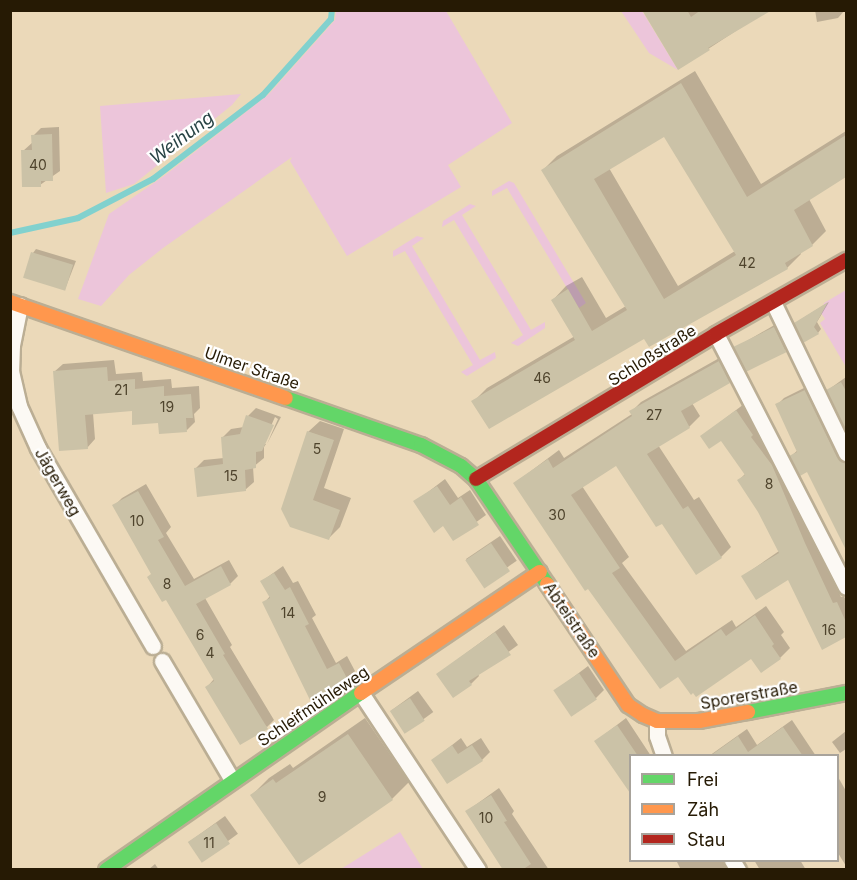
<!DOCTYPE html>
<meta charset="utf-8">
<style>
body{margin:0}
#map{position:relative;width:857px;height:880px;overflow:hidden;background:#ebd9b9;font-family:Inter,sans-serif}
div>[style]{position:absolute}
.green>*{inset:0;background:#ecc5da}
.shadow>*{inset:0;background:#0003;transform-origin:0 0}
.stream>*{height:6px;margin:-3px;padding:0 3px;transform-origin:3px;border-radius:3px;background:#81d1ce}
.building>*{inset:0;background:#cbc2a7;transform-origin:0 0}
.roads{filter:drop-shadow(2px 0 #bbae94) drop-shadow(-2px 0 #bbae94) drop-shadow(0 2px #bbae94) drop-shadow(0 -2px #bbae94)}
.street>*{height:15px;margin:-7.5px;padding:0 7.5px;transform-origin:7.5px;border-radius:7.5px;background:#fcf9f4}
.fast>*{height:14px;margin:-7px;padding:0 7px;transform-origin:7px;border-radius:7px;background:#63d668}
.slow>*{height:14px;margin:-7px;padding:0 7px;transform-origin:7px;border-radius:7px;background:#ff974d}
.jam>*{height:14px;margin:-7px;padding:0 7px;transform-origin:7px;border-radius:7px;background:#b3261e}
span{translate:-50% -50%;white-space:nowrap;text-align:center;line-height:1.15;-webkit-text-stroke:4.5px #fff;paint-order:stroke}
.number-label{font-size:14px;color:#4f442d}
.number-label span{-webkit-text-stroke-width:0}
.street-label{font-size:16px;color:#261a04}
.water-label{font-size:18px;color:#294446;font-style:italic}
.frame{position:absolute;inset:0;border:12px solid #261a04;pointer-events:none}
.legend{position:absolute;left:629px;top:754px;width:210px;height:108px;box-sizing:border-box;background:#fff;border:2px solid #a8a39b;margin:0;padding:8px 10px;list-style:none;font-size:18px;color:#261a04}
.legend li{display:flex;align-items:center;gap:12px;height:30px}
.legend b{width:30px;border:2px solid #a8a39b}
</style>
<div id="map">
<div class="green">
<i style="clip-path:polygon(336px 11px,446px 11px,512px 123px,448px 165px,461px 187px,347px 256px,290px 161px,292px 157px,163px 248px,129px 275px,101px 306px,78px 299px,109px 214px,164px 176px,269px 94px,335px 20px)"></i>
<i style="clip-path:polygon(621px 11px,642px 11px,678px 70px,649px 53px)"></i>
<i style="clip-path:polygon(241px 94px,232px 105px,134px 184px,106px 193px,100px 106px)"></i>
<i style="clip-path:polygon(509px 181px,514px 183px,586px 303px,579px 308px,507px 188px,492px 196px,492px 191px)"></i>
<i style="clip-path:polygon(470px 204px,476px 206px,462px 215px,531px 330px,545px 322px,545px 328px,518px 346px,511px 343px,523px 335px,454px 220px,442px 227px,443px 221px)"></i>
<i style="clip-path:polygon(417px 236px,424px 238px,412px 246px,480px 360px,495px 352px,496px 358px,467px 376px,461px 372px,473px 365px,405px 251px,393px 257px,393px 251px)"></i>
<i style="clip-path:polygon(846px 290px,846px 367px,820px 323px,825px 319px,821px 313px,824px 303px)"></i>
<i style="clip-path:polygon(400px 832px,423px 869px,341px 869px)"></i>
</div>
<div class="shadow">
<i style="clip-path:polygon(644px 10px,768px 10px,679px 68px)"></i>
<i style="clip-path:polygon(815px 10px,845px 10px,838px 18px,817px 22px)"></i>
<i style="clip-path:polygon(evenodd,695px 71px,761px 184px,846px 131px,846px 176px,809px 199px,826px 231px,812px 245px,800px 252px,801px 254px,787px 268px,644px 337px,473px 402px,487px 388px,575px 336px,553px 300px,566px 286px,582px 277px,606px 318px,626px 306px,543px 170px,557px 156px,695px 71px,665px 135px,735px 251px,678px 286px,609px 168px,665px 135px)"></i>
<i style="clip-path:polygon(59px 127px,60px 171px,40px 185px,23px 151px,33px 142px,33px 136px,41px 128px)"></i>
<i style="clip-path:polygon(36px 249px,76px 261px,65px 289px,33px 253px)"></i>
<i style="clip-path:polygon(829px 302px,817px 322px,821px 329px,818px 333px,800px 320px)"></i>
<i style="clip-path:polygon(783px 320px,792px 343px,784px 351px,737px 350px,745px 342px)"></i>
<i style="clip-path:polygon(730px 352px,740px 372px,729px 382px,692px 403px,700px 416px,689px 427px,658px 445px,694px 500px,699px 497px,731px 547px,721px 557px,696px 573px,662px 521px,616px 464px,582px 486px,629px 557px,622px 563px,686px 651px,732px 620px,736px 627px,766px 606px,784px 632px,781px 635px,790px 648px,780px 658px,752px 657px,679px 675px,515px 483px,559px 450px,564px 458px,632px 414px,631px 412px,641px 402px)"></i>
<i style="clip-path:polygon(114px 360px,116px 374px,142px 372px,143px 381px,171px 379px,172px 388px,199px 386px,200px 408px,194px 414px,195px 422px,187px 430px,133px 410px,93px 413px,95px 439px,87px 448px,54px 372px,63px 364px)"></i>
<i style="clip-path:polygon(846px 377px,846px 428px,828px 390px)"></i>
<i style="clip-path:polygon(812px 384px,846px 453px,846px 541px,808px 470px,791px 456px,798px 450px,777px 405px,784px 398px)"></i>
<i style="clip-path:polygon(744px 404px,841px 597px,844px 596px,846px 601px,846px 636px,822px 648px,789px 578px,743px 576px,779px 551px,760px 511px,739px 480px,746px 473px,721px 438px,702px 436px)"></i>
<i style="clip-path:polygon(256px 408px,281px 417px,267px 444px,278px 419px,275px 417px,263px 444px,266px 444px,264px 447px,264px 458px,253px 467px,254px 482px,245px 490px,196px 468px,204px 460px,224px 458px,223px 437px,231px 429px,244px 427px,248px 416px)"></i>
<i style="clip-path:polygon(320px 421px,344px 429px,324px 488px,351px 498px,340px 527px,329px 538px,291px 525px,308px 432px)"></i>
<i style="clip-path:polygon(445px 479px,458px 498px,470px 490px,486px 515px,453px 539px,444px 524px,415px 502px)"></i>
<i style="clip-path:polygon(146px 484px,171px 527px,166px 533px,194px 579px,229px 560px,238px 576px,230px 584px,205px 598px,232px 645px,230px 647px,274px 720px,267px 727px,207px 687px,214px 679px,114px 506px,122px 498px)"></i>
<i style="left:500px;top:536px;width:30px;height:41px;rotate:56deg"></i>
<i style="clip-path:polygon(283px 566px,293px 583px,298px 581px,316px 615px,312px 618px,336px 663px,347px 656px,355px 671px,347px 679px,310px 698px,264px 603px,270px 596px,262px 581px)"></i>
<i style="clip-path:polygon(504px 625px,518px 645px,478px 674px,479px 676px,471px 684px,438px 674px)"></i>
<i style="clip-path:polygon(588px 666px,604px 690px,596px 698px,555px 691px)"></i>
<i style="left:418px;top:691px;width:26px;height:33px;rotate:54deg"></i>
<i style="clip-path:polygon(365px 718px,409px 782px,392px 799px,299px 863px,252px 795px,269px 778px,290px 764px,293px 768px)"></i>
<i style="clip-path:polygon(626px 718px,651px 756px,630px 756px,630px 790px,596px 741px)"></i>
<i style="clip-path:polygon(792px 720px,816px 756px,709px 756px,747px 729px,757px 745px)"></i>
<i style="clip-path:polygon(846px 731px,846px 749px,840px 753px,832px 742px)"></i>
<i style="clip-path:polygon(461px 738px,467px 747px,481px 738px,490px 752px,482px 760px,433px 760px)"></i>
<i style="clip-path:polygon(838px 777px,846px 791px,846px 866px,838px 853px)"></i>
<i style="clip-path:polygon(499px 788px,514px 811px,512px 814px,549px 870px,505px 870px,467px 811px)"></i>
<i style="left:225px;top:816px;width:22px;height:44px;rotate:54deg"></i>
<i style="clip-path:polygon(676px 860px,722px 860px,728px 870px,681px 870px)"></i>
<i style="clip-path:polygon(754px 860px,800px 860px,806px 870px,760px 870px)"></i>
<i style="clip-path:polygon(155px 864px,159px 870px,148px 870px)"></i>
</div>
<div class="stream">
<i style="left:10px;top:233px;width:70px;rotate:-12.4deg"></i>
<i style="left:78px;top:218px;width:85px;rotate:-27.5deg"></i>
<i style="left:153px;top:179px;width:138px;rotate:-37.4deg"></i>
<i style="left:263px;top:95px;width:102px;rotate:-48.2deg"></i>
<i style="left:331px;top:19px;width:9px;rotate:-84deg"></i>
</div>
<div class="building">
<i style="clip-path:polygon(642px 10px,687px 10px,691px 17px,701px 10px,772px 10px,708px 48px,710px 50px,678px 70px)"></i>
<i style="clip-path:polygon(evenodd,681px 83px,747px 197px,846px 135px,846px 177px,794px 210px,813px 246px,785px 263px,788px 269px,649px 347px,644px 339px,489px 429px,471px 401px,575px 340px,551px 300px,568px 289px,592px 331px,627px 310px,541px 170px,681px 83px,664px 137px,736px 255px,664px 299px,594px 179px,664px 137px)"></i>
<i style="clip-path:polygon(52px 134px,53px 181px,41px 181px,41px 187px,22px 187px,21px 150px,32px 150px,31px 135px)"></i>
<i style="left:31px;top:252px;width:44px;height:27px;rotate:17deg"></i>
<i style="clip-path:polygon(828px 302px,814px 327px,819px 334px,803px 343px,794px 323px)"></i>
<i style="left:774px;top:327px;width:28px;height:45px;rotate:64deg"></i>
<i style="clip-path:polygon(719px 361px,730px 383px,681px 411px,690px 428px,647px 454px,683px 509px,688px 506px,722px 558px,696px 575px,662px 524px,656px 527px,616px 466px,571px 495px,620px 568px,612px 573px,675px 661px,721px 629px,726px 636px,755px 615px,774px 644px,772px 646px,781px 659px,761px 673px,751px 659px,696px 697px,693px 693px,691px 695px,678px 677px,660px 689px,588px 589px,585px 591px,513px 483px,548px 459px,553px 468px,632px 416px,629px 411px)"></i>
<i style="clip-path:polygon(107px 367px,108px 381px,135px 379px,135px 389px,164px 386px,164px 396px,191px 394px,193px 418px,186px 418px,187px 432px,159px 434px,158px 423px,132px 425px,132px 411px,85px 415px,88px 449px,59px 451px,53px 371px)"></i>
<i style="clip-path:polygon(841px 382px,846px 391px,846px 432px,826px 390px)"></i>
<i style="clip-path:polygon(805px 390px,837px 457px,846px 463px,846px 550px,807px 472px,800px 476px,789px 456px,797px 452px,775px 404px)"></i>
<i style="clip-path:polygon(736px 410px,753px 435px,751px 437px,772px 465px,805px 543px,833px 603px,837px 602px,846px 622px,846px 637px,822px 650px,788px 580px,756px 600px,741px 576px,779px 553px,758px 512px,737px 480px,745px 475px,721px 441px,709px 449px,700px 436px)"></i>
<i style="clip-path:polygon(246px 415px,274px 425px,262px 451px,256px 452px,256px 468px,245px 470px,246px 491px,197px 497px,194px 468px,223px 464px,221px 437px,240px 434px)"></i>
<i style="clip-path:polygon(307px 431px,334px 440px,313px 500px,340px 510px,329px 540px,290px 527px,281px 509px)"></i>
<i style="clip-path:polygon(437px 486px,450px 505px,461px 497px,479px 525px,453px 541px,443px 526px,434px 533px,413px 501px)"></i>
<i style="clip-path:polygon(138px 491px,164px 537px,158px 540px,185px 586px,221px 566px,231px 585px,196px 604px,225px 654px,223px 655px,268px 729px,240px 745px,205px 687px,214px 681px,166px 600px,162px 602px,147px 577px,151px 574px,112px 505px)"></i>
<i style="left:491px;top:543px;width:34px;height:31px;rotate:56deg"></i>
<i style="clip-path:polygon(274px 573px,285px 590px,290px 587px,309px 624px,305px 626px,327px 669px,339px 663px,348px 680px,310px 700px,262px 602px,270px 598px,260px 581px)"></i>
<i style="clip-path:polygon(495px 632px,511px 655px,469px 681px,472px 685px,453px 698px,436px 674px)"></i>
<i style="left:579px;top:673px;width:32px;height:31px;rotate:56deg"></i>
<i style="left:410px;top:698px;width:27px;height:24px;rotate:57deg"></i>
<i style="clip-path:polygon(617px 725px,638px 756px,630px 756px,630px 793px,594px 741px)"></i>
<i style="clip-path:polygon(783px 727px,803px 756px,710px 756px,738px 736px,748px 752px)"></i>
<i style="clip-path:polygon(348px 734px,393px 800px,299px 865px,250px 795px,273px 779px,276px 783px)"></i>
<i style="clip-path:polygon(452px 745px,458px 754px,472px 745px,483px 761px,447px 784px,431px 760px)"></i>
<i style="clip-path:polygon(491px 795px,507px 821px,504px 822px,531px 864px,522px 870px,503px 870px,465px 811px)"></i>
<i style="left:216px;top:823px;width:25px;height:34px;rotate:56deg"></i>
</div>
<div class="roads">
<div class="street">
<i style="left:773px;top:302px;width:168px;rotate:64.2deg"></i>
<i style="left:20px;top:305px;width:41px;rotate:101.3deg"></i>
<i style="left:12px;top:345px;width:26px;rotate:92deg"></i>
<i style="left:11px;top:371px;width:36px;rotate:77deg"></i>
<i style="left:19px;top:406px;width:46px;rotate:65.7deg"></i>
<i style="left:38px;top:448px;width:229px;rotate:59.9deg"></i>
<i style="left:716px;top:334px;width:284px;rotate:62.8deg"></i>
<i style="left:162px;top:661px;width:138px;rotate:59.5deg"></i>
<i style="left:361px;top:693px;width:212px;rotate:56.5deg"></i>
<i style="left:657px;top:721px;width:15px;rotate:90deg"></i>
<i style="left:657px;top:736px;width:21px;rotate:71deg"></i>
<i style="left:732px;top:860px;width:12px;rotate:59deg"></i>
</div>
<div class="fast">
<i style="left:286px;top:398px;width:143px;rotate:19.2deg"></i>
<i style="left:421px;top:445px;width:45px;rotate:27.7deg"></i>
<i style="left:461px;top:466px;width:20px;rotate:41deg"></i>
<i style="left:476px;top:479px;width:127px;rotate:55.9deg"></i>
<i style="left:748px;top:712px;width:100px;rotate:-11deg"></i>
<i style="left:106px;top:870px;width:310px;rotate:-34.8deg"></i>
</div>
<div class="slow">
<i style="left:10px;top:302px;width:292px;rotate:19.2deg"></i>
<i style="left:547px;top:584px;width:146px;rotate:56.2deg"></i>
<i style="left:628px;top:705px;width:18px;rotate:34deg"></i>
<i style="left:643px;top:715px;width:15px;rotate:23deg"></i>
<i style="left:657px;top:721px;width:42px"></i>
<i style="left:699px;top:721px;width:50px;rotate:-10.4deg"></i>
<i style="left:361px;top:693px;width:216px;rotate:-34.1deg"></i>
</div>
<div class="jam">
<i style="left:476px;top:479px;width:280px;rotate:-31.1deg"></i>
<i style="left:716px;top:334px;width:150px;rotate:-29.6deg"></i>
</div>
</div>
<div class="number-label">
<span style="left:38px;top:165px">40</span>
<span style="left:747px;top:263px">42</span>
<span style="left:542px;top:378px">46</span>
<span style="left:121px;top:390px">21</span>
<span style="left:167px;top:407px">19</span>
<span style="left:654px;top:415px">27</span>
<span style="left:317px;top:449px">5</span>
<span style="left:231px;top:476px">15</span>
<span style="left:769px;top:484px">8</span>
<span style="left:557px;top:515px">30</span>
<span style="left:137px;top:521px">10</span>
<span style="left:167px;top:584px">8</span>
<span style="left:288px;top:613px">14</span>
<span style="left:829px;top:630px">16</span>
<span style="left:200px;top:635px">6</span>
<span style="left:210px;top:653px">4</span>
<span style="left:322px;top:797px">9</span>
<span style="left:486px;top:818px">10</span>
<span style="left:209px;top:843px">11</span>
</div>
<div class="street-label">
<span style="left:652px;top:355px;rotate:-32deg">Schloßstraße</span>
<span style="left:252px;top:368px;rotate:19deg">Ulmer Straße</span>
<span style="left:58px;top:482px;rotate:60deg">Jägerweg</span>
<span style="left:572px;top:620px;rotate:56deg">Abteistraße</span>
<span style="left:749px;top:695px;rotate:-10deg">Sporerstraße</span>
<span style="left:313px;top:706px;rotate:-34deg">Schleifmühleweg</span>
</div>
<div class="water-label">
<span style="left:182px;top:138px;rotate:-37deg">Weihung</span>
</div>
<div class="frame"></div>
<ul class="legend">
<li><b style="height:8px;background:#63d668"></b>Frei</li>
<li><b style="height:8px;background:#ff974d"></b>Zäh</li>
<li><b style="height:8px;background:#b3261e"></b>Stau</li>
</ul>
</div>
